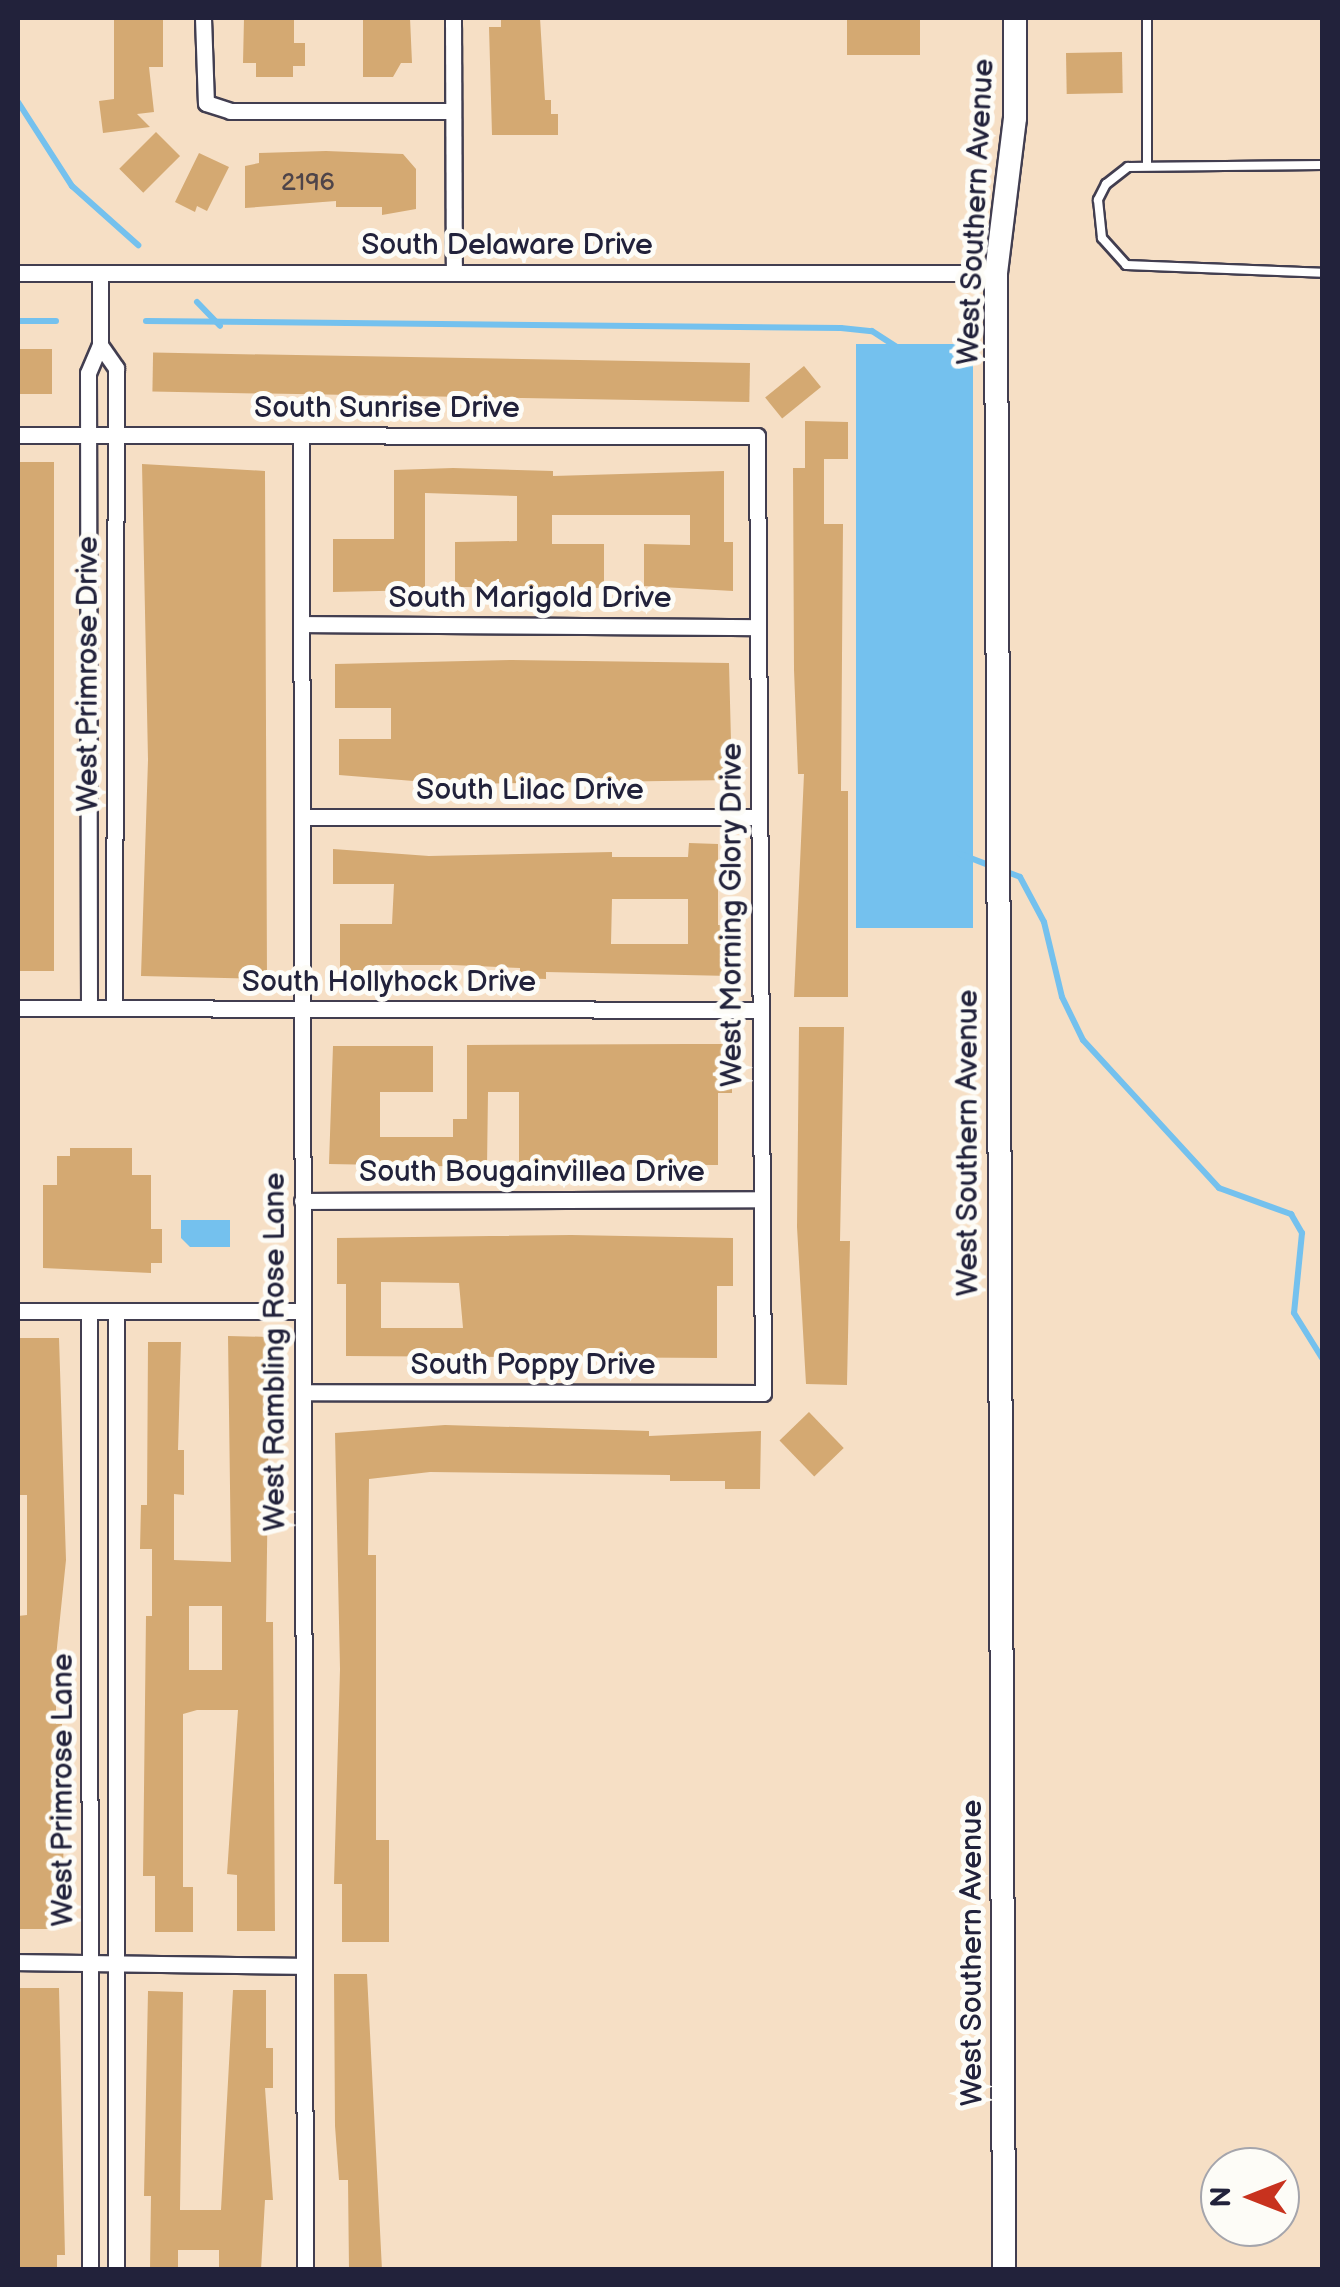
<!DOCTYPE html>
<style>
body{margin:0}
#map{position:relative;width:1340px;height:2287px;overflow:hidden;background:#f6dfc5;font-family:"Balsamiq Sans",sans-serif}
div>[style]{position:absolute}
.water>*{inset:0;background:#74c1ee;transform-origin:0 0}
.stream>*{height:6px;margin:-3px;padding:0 3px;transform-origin:3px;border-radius:3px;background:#74c1ee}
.building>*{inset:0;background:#d4a972;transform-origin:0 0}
.roads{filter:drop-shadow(2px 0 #423e50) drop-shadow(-2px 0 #423e50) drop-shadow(0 2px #423e50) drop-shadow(0 -2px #423e50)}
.service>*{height:8px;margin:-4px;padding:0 4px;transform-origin:4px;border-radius:4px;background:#fff}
.minor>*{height:15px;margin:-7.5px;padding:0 7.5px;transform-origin:7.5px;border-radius:7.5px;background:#fff}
.secondary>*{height:22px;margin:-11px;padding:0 11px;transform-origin:11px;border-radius:11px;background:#fff}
span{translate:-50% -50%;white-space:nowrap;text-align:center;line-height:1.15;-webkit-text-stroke:10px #fdfcf7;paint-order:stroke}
.number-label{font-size:25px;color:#4e4449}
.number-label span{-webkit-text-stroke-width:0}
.street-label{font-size:30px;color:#22223b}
.frame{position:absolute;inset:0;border:20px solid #22223b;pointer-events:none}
.north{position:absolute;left:1200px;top:2147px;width:100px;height:100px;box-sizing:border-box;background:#fdfcf7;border:2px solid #a5a5ac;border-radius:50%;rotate:270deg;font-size:28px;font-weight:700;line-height:40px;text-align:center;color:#22223b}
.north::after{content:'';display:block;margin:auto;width:35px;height:45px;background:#c8321e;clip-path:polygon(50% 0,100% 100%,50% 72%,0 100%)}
</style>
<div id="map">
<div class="water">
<i style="left:856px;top:344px;width:117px;height:584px"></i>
<i style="clip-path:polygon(181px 1220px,230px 1220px,230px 1247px,190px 1247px,181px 1238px)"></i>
</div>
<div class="stream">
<i style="left:18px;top:102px;width:100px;rotate:57.3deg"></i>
<i style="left:72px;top:186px;width:89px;rotate:41.8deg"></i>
<i style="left:197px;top:302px;width:33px;rotate:46deg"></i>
<i style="left:18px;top:321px;width:38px"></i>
<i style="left:146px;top:321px;width:695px;rotate:0.58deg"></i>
<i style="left:841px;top:328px;width:31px;rotate:6deg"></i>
<i style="left:872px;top:331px;width:31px;rotate:33deg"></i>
<i style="left:960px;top:854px;width:33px;rotate:21deg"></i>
<i style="left:1002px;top:870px;width:19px;rotate:21deg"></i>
<i style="left:1020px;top:877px;width:51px;rotate:61.9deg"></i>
<i style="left:1044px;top:922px;width:77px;rotate:76.5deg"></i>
<i style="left:1062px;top:997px;width:48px;rotate:64deg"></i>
<i style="left:1083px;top:1040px;width:201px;rotate:47.4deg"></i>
<i style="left:1219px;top:1188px;width:77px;rotate:19.9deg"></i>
<i style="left:1291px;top:1214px;width:22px;rotate:60deg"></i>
<i style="left:1302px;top:1233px;width:80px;rotate:95.7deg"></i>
<i style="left:1294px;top:1313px;width:53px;rotate:58.1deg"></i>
</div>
<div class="building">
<i style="clip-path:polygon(114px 18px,163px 18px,163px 67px,149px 67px,154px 112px,137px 114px,150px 127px,103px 133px,99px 101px,114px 99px)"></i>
<i style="clip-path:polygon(244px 18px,294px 18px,294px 43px,305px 43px,305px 66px,293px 66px,293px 77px,256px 77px,256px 63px,243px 63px)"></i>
<i style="clip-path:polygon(363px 18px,410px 18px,412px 63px,401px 63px,393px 77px,363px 77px)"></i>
<i style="clip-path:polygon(501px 18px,540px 18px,545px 100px,551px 100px,551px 114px,558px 114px,558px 135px,492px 135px,489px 27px,501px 27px)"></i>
<i style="left:847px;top:18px;width:73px;height:37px"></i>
<i style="left:1122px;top:52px;width:41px;height:56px;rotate:89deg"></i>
<i style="left:156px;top:132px;width:34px;height:52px;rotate:45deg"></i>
<i style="clip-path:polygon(326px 151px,403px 154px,416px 169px,416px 209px,382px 215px,382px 207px,336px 207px,336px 201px,245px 208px,245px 166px,259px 163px,259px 153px)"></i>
<i style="clip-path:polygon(199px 153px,229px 167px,207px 211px,197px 206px,195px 212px,175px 202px)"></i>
<i style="left:18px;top:349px;width:34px;height:45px"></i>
<i style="left:750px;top:363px;width:39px;height:597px;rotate:91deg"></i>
<i style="left:804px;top:366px;width:27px;height:50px;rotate:51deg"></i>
<i style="clip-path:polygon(805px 421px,848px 422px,848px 459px,824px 459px,824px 524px,843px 524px,841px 791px,848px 791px,848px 997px,794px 997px,804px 774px,798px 774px,794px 670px,793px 468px,805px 468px)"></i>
<i style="left:18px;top:462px;width:36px;height:509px"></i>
<i style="clip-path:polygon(142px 464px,265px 471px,267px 979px,141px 976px,148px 760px)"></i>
<i style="clip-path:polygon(453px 468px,553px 471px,553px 476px,724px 471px,724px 542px,733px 542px,733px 591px,644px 586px,644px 544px,690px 545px,690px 515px,552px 515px,552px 544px,604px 544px,604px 588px,455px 587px,455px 542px,517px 541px,517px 496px,425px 493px,425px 590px,333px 592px,333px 539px,394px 539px,394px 470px)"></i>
<i style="clip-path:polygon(512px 660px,729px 663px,732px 780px,451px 784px,339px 775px,339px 739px,391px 739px,391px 708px,335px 708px,335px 664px)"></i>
<i style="clip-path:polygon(evenodd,689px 843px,718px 844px,718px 925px,731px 925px,731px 976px,546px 972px,546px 979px,520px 978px,520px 968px,453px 965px,378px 965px,378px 974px,340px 974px,340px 924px,392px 924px,394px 884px,333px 884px,333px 849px,429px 856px,612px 852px,612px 857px,688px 857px,689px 843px,612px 899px,688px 899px,688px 944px,611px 944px,612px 899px)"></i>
<i style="clip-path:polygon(799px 1027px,844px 1027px,840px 1241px,850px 1241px,847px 1385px,806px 1384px,797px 1227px)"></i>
<i style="clip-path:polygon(689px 1044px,732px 1044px,732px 1093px,718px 1093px,718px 1165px,519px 1164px,519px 1092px,488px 1092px,487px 1167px,329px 1164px,333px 1046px,433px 1046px,433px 1092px,380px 1092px,380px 1137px,453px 1137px,453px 1119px,467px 1119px,467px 1045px)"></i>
<i style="clip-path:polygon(70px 1148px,132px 1148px,132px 1175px,151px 1175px,151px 1229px,162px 1229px,162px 1263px,151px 1263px,151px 1273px,43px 1268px,43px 1185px,57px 1185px,57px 1156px,70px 1156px)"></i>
<i style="clip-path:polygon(evenodd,571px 1235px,733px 1238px,733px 1286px,717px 1286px,717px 1358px,346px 1356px,346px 1284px,337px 1284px,337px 1238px,571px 1235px,381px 1282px,459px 1283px,463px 1328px,381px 1328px,381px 1282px)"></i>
<i style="clip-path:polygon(evenodd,228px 1336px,270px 1337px,266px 1622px,273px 1622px,275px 1931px,237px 1931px,237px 1875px,227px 1874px,238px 1710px,197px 1710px,183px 1714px,183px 1887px,193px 1887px,193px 1932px,155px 1932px,155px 1876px,143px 1876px,146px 1616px,152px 1616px,152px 1549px,140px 1549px,141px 1505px,147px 1505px,148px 1342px,181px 1342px,178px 1450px,184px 1450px,184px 1495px,174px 1494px,174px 1560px,231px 1562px,228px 1336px,189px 1606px,222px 1606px,222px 1670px,189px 1670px,189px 1606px)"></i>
<i style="clip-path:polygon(18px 1338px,59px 1338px,66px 1560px,56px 1657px,56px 1724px,62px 1724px,58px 1835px,64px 1835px,61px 1929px,18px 1929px,18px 1616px,27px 1615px,27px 1495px,18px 1495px)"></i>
<i style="left:809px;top:1412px;width:50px;height:41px;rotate:46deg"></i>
<i style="clip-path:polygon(445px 1425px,649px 1431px,649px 1436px,761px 1431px,760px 1489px,725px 1489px,725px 1481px,670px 1481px,670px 1475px,430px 1472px,369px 1479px,368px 1555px,376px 1555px,376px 1840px,389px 1840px,389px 1942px,342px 1942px,342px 1884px,334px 1884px,340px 1669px,335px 1433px)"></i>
<i style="clip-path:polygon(334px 1974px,367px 1974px,382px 2270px,349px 2270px,348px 2180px,339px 2180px,335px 2126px)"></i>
<i style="clip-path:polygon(18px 1988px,59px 1988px,65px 2255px,57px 2255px,57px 2270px,20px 2270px)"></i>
<i style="clip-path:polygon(233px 1990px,266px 1990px,266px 2048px,273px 2048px,273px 2088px,265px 2088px,273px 2200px,265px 2200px,261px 2270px,219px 2270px,219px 2250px,178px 2250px,178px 2270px,150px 2270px,151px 2196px,144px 2196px,148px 1991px,183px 1992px,180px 2210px,221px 2210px)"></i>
</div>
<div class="roads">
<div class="service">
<i style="left:1147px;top:18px;width:148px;rotate:90deg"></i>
<i style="left:1322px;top:165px;width:194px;rotate:179.4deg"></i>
<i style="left:1128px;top:167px;width:28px;rotate:142deg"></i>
<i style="left:1106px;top:184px;width:18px;rotate:117deg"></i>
<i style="left:1098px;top:200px;width:38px;rotate:84deg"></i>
<i style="left:1102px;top:238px;width:36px;rotate:48deg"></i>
<i style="left:1126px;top:265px;width:196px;rotate:2.3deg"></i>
</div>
<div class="minor">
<i style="left:203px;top:18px;width:85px;rotate:88deg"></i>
<i style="left:206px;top:103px;width:25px;rotate:18deg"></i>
<i style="left:230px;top:111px;width:223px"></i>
<i style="left:453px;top:18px;width:255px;rotate:89.8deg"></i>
<i style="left:18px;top:273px;width:978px"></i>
<i style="left:100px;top:345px;width:28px;rotate:55deg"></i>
<i style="left:116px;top:368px;width:640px;rotate:90.18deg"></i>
<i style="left:18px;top:435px;width:739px;rotate:0.08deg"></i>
<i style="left:757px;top:436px;width:957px;rotate:89.64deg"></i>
<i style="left:763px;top:1393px;width:460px;rotate:-179.9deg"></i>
<i style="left:301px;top:435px;width:1835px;rotate:89.88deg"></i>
<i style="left:301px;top:624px;width:457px;rotate:0.4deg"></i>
<i style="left:302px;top:817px;width:457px"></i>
<i style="left:18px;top:1008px;width:743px;rotate:0.15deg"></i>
<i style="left:89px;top:1008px;width:635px;rotate:-90.09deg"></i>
<i style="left:88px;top:373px;width:30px;rotate:-67deg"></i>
<i style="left:100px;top:345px;width:72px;rotate:-90deg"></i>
<i style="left:302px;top:1201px;width:460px;rotate:-0.2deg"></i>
<i style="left:18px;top:1311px;width:285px"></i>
<i style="left:89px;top:1311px;width:959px;rotate:89.94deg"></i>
<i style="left:116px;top:1311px;width:959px;rotate:90deg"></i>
<i style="left:18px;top:1962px;width:286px;rotate:0.8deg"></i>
</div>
<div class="secondary">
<i style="left:1004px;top:2270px;width:1997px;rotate:-90.23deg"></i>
<i style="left:996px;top:273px;width:156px;rotate:-83deg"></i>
<i style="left:1015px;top:118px;width:100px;rotate:-90deg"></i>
</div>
</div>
<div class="number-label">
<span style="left:308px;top:183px">2196</span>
</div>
<div class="street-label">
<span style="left:976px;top:212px;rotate:-87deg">West Southern Avenue</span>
<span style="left:507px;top:245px">South Delaware Drive</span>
<span style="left:387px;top:408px">South Sunrise Drive</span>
<span style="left:530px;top:598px">South Marigold Drive</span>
<span style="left:88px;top:674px;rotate:-90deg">West Primrose Drive</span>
<span style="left:530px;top:790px">South Lilac Drive</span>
<span style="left:732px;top:915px;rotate:-90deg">West Morning Glory Drive</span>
<span style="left:389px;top:982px">South Hollyhock Drive</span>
<span style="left:968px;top:1143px;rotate:-90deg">West Southern Avenue</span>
<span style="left:532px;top:1172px">South Bougainvillea Drive</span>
<span style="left:275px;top:1352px;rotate:-90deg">West Rambling Rose Lane</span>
<span style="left:533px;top:1365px">South Poppy Drive</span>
<span style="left:63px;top:1790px;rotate:-90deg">West Primrose Lane</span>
<span style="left:972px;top:1953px;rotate:-90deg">West Southern Avenue</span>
</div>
<div class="frame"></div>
<div class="north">N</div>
</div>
